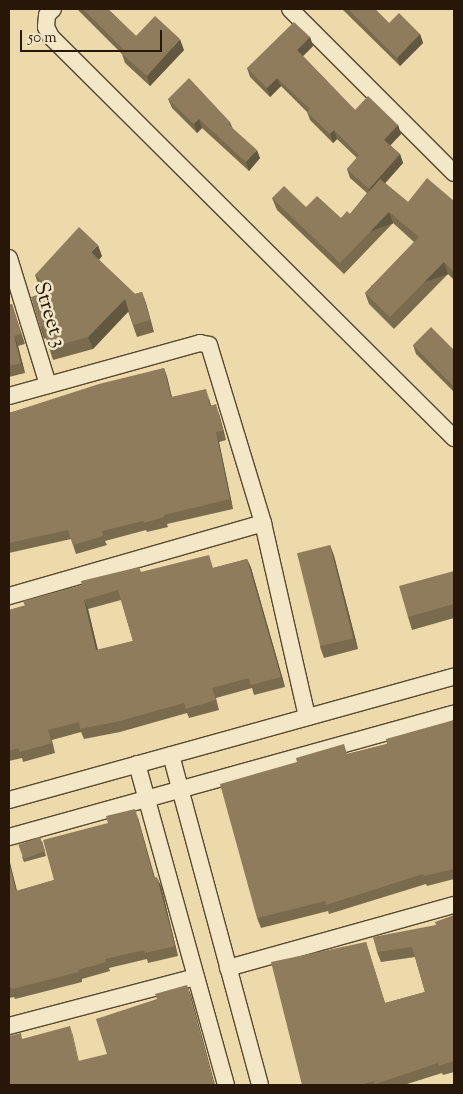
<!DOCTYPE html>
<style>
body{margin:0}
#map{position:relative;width:463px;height:1094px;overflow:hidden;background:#ecdaaa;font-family:"Sorts Mill Goudy",serif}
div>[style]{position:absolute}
.roads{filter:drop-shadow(1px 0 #594830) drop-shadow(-1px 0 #594830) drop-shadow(0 1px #594830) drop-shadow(0 -1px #594830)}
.minor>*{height:16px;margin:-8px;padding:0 8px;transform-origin:8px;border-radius:8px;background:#f3e7c8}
.wall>*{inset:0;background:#7a6b4f}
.shaded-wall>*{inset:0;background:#635740;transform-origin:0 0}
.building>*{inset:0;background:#8e7c5c;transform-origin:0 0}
span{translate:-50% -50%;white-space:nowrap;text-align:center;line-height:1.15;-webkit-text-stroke:5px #f3e7c8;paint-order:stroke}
.street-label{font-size:21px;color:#281708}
.frame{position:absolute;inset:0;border:10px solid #281708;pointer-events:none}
.scale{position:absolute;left:20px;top:30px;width:142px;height:22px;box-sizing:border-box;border:2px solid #281708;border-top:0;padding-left:6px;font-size:15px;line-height:18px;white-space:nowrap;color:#281708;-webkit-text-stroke:4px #f3e7c8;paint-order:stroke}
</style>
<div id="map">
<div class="roads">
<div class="minor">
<i style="left:53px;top:9px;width:8px;rotate:135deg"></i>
<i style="left:47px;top:15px;width:12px;rotate:95deg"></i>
<i style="left:46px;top:27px;width:11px;rotate:63deg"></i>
<i style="left:51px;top:37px;width:569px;rotate:44.86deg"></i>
<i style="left:290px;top:9px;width:232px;rotate:45deg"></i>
<i style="left:9px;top:258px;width:133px;rotate:72.9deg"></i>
<i style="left:9px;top:396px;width:198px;rotate:-15.5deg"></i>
<i style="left:200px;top:343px;width:9px;rotate:13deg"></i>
<i style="left:209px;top:345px;width:186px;rotate:73.1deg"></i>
<i style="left:263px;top:523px;width:199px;rotate:77.2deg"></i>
<i style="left:9px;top:596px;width:264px;rotate:-16deg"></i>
<i style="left:171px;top:755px;width:342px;rotate:74.9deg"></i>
<i style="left:137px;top:764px;width:333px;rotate:74.5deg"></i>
<i style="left:9px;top:800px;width:462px;rotate:-15.5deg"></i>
<i style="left:9px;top:837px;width:462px;rotate:-15.5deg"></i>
<i style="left:228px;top:968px;width:235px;rotate:-15.6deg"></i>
<i style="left:9px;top:1026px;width:193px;rotate:-14.7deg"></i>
</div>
</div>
<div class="wall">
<i style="clip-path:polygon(77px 9px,108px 9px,136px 36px,184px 50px,150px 86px,125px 63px,122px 54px)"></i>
<i style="clip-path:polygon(342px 9px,375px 9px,389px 23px,420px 34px,423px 43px,400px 66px)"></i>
<i style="clip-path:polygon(310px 37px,313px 46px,303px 56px,355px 110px,398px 125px,401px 134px,390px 145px,400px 154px,403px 163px,385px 183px,408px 202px,454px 201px,454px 280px,448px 274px,394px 329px,369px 304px,365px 293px,414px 242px,393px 223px,344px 274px,277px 210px,272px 198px,306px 207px,341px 218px,350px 214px,367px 193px,350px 178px,347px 169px,357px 158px,337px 139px,333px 143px,310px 120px,307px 112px,281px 86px,270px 97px,250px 77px,247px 68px)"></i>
<i style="clip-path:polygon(168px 99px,230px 122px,233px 129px,260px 158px,249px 171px,202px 128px,197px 133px,172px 108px)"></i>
<i style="clip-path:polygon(102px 256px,99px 260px,135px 294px,142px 292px,154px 332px,137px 337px,128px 311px,93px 349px,53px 360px,46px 338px,44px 339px,40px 327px,45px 292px,39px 286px,35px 275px)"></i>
<i style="clip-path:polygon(12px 304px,25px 344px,18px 346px,25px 373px,9px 377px,9px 305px)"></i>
<i style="clip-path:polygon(413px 345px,454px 350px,454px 392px,416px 354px)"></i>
<i style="clip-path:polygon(164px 368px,167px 377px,172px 397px,209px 399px,211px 405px,219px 414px,226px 440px,219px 442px,233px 509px,167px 524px,168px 527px,147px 532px,146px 530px,105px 541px,107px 545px,76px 554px,71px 539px,9px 553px,9px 413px)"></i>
<i style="clip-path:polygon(330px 545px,334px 556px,358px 649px,324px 658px,320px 647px)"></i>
<i style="clip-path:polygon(evenodd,247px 559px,251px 568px,285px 687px,254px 695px,252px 688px,216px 698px,219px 710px,189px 718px,187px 713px,120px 732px,84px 739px,81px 732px,52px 740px,55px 753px,23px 762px,22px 758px,9px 761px,9px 610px,141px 572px,213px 568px,247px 559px,121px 600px,133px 641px,98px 650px,88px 609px,121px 600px)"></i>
<i style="clip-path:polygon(454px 571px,454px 618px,412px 630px,408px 617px)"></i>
<i style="clip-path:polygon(454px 720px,454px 879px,427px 886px,426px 884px,329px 914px,328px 911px,261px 928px,257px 918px,347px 754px,387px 744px)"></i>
<i style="clip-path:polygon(138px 818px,155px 878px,161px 886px,178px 956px,148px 963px,147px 959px,109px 968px,110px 971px,82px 979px,82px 982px,15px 999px,14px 997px,9px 998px,9px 859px,17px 891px,54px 880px)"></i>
<i style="clip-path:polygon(42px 841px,46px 856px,24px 862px,22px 857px)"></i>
<i style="clip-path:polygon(454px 915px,454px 1072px,443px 1075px,442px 1073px,404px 1085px,302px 1085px,366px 942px,385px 1003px,425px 992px,415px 957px,381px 962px,377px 952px,436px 925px)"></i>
</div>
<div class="shaded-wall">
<i style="clip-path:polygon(420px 34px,423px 43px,400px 66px,397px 58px)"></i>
<i style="clip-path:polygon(310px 37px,313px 46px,300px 59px,297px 50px)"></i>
<i style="clip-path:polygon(180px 39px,184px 50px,150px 86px,147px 76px)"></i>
<i style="clip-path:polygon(277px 78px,281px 86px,270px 97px,267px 88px)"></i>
<i style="clip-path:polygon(199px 119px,202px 128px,197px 133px,194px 124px)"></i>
<i style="clip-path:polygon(398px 125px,401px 134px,387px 149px,384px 140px)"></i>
<i style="clip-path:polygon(334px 130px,337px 139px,333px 143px,330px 134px)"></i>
<i style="clip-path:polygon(257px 150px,260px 158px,249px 171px,246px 162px)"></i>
<i style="clip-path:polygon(400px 154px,403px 163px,372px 198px,369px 189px)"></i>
<i style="left:389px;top:212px;width:12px;height:71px;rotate:70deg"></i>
<i style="clip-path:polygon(98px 245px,102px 256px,95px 264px,91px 252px)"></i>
<i style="left:444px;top:262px;width:13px;height:77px;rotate:72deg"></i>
<i style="clip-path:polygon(142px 292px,146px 303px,154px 332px,150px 320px)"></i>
<i style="clip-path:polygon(125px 299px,129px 311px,93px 349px,88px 337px)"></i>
<i style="clip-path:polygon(14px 336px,18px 346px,25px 373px,21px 363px)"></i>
<i style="clip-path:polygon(164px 368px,167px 377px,174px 407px,171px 397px)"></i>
<i style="clip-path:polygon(206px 389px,209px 399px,213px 415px,210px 406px)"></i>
<i style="clip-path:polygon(216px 404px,219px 414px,226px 440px,223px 431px)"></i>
<i style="clip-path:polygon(216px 432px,219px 442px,233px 509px,230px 499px)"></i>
<i style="clip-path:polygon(330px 545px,334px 556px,358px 649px,354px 638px)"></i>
<i style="clip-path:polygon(247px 559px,251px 568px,285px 687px,281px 677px)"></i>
<i style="clip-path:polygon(84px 600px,88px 609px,100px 660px,96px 650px)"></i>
<i style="clip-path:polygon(135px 809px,138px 818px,157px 887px,154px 878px)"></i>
<i style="clip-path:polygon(9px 859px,19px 900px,16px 891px,9px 863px)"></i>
<i style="clip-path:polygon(157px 877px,161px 886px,178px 956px,175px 946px)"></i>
<i style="clip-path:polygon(187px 985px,191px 995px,215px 1085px,214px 1085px)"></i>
<i style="clip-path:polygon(70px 1026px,73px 1036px,81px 1071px,78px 1061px)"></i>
</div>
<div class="building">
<i style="clip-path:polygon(83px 9px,108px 9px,136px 36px,155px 16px,180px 39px,147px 76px,121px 53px,124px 50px)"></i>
<i style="clip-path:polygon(348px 9px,375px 9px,389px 23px,399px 13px,420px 34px,397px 58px)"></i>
<i style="clip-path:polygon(294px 22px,310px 37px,297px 50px,355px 110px,368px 96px,398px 125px,384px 140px,400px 154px,369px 189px,347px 169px,359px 155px,334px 130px,330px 134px,307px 112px,310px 109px,277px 78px,267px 88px,247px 68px)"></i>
<i style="clip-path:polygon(189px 78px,230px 122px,228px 124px,257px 150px,246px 162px,199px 119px,194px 124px,168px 99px)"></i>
<i style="clip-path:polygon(427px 178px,454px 201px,454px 272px,444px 262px,390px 317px,365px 293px,419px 237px,389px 212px,340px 263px,272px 198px,284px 186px,306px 207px,317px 196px,341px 218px,347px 211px,350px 214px,380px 179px,408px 202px)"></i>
<i style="clip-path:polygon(79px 227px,98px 245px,91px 252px,135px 294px,142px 292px,150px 320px,133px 325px,125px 299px,88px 337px,49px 348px,43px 326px,40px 327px,31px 297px,52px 290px,35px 275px)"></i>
<i style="clip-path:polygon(12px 304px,21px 334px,14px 336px,21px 363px,9px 366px,9px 305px)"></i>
<i style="clip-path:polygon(431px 327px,454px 350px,454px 387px,413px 345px)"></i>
<i style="clip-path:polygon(164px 368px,171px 397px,206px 389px,210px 406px,216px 404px,223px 431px,216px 432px,230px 499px,164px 515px,164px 517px,144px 523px,143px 521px,102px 531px,103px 536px,73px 545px,68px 530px,9px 543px,9px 413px,99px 384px)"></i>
<i style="left:330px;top:545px;width:96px;height:34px;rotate:76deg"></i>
<i style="clip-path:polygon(evenodd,209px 555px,213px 568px,247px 559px,281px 677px,251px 685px,249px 678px,212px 688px,216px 700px,186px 709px,184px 703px,116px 722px,80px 729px,79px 722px,48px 730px,52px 743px,20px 752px,18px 748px,9px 751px,9px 610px,25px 606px,23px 601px,82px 585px,81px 581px,139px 567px,141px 572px,209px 555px,118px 590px,133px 641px,96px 650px,84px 600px,118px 590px)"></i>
<i style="clip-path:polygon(454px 571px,454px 604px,408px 617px,399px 586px)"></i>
<i style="clip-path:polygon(454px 720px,454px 869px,424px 876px,423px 874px,326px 905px,325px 901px,257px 918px,220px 784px,297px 762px,296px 758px,344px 744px,347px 754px,387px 744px,386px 739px)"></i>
<i style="clip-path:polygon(135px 809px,154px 878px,157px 877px,175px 946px,145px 953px,144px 950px,105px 959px,106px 962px,78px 970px,79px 972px,12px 989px,11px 987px,9px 988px,9px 863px,16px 891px,54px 880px,43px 840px,108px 823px,106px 816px)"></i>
<i style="left:40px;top:837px;width:15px;height:23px;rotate:70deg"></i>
<i style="clip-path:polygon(454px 915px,454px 1061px,439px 1066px,438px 1063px,375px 1084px,374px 1081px,360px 1085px,302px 1085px,271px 962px,366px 942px,385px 1003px,425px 992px,412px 947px,377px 952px,373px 937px,436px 925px,435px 922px)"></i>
<i style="clip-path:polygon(187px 985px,214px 1085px,9px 1085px,9px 1036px,21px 1033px,22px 1039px,70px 1026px,78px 1061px,107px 1054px,96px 1019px,157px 999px,155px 994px)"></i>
</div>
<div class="street-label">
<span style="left:49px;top:315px;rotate:73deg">Street 3</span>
</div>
<div class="frame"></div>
<div class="scale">50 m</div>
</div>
